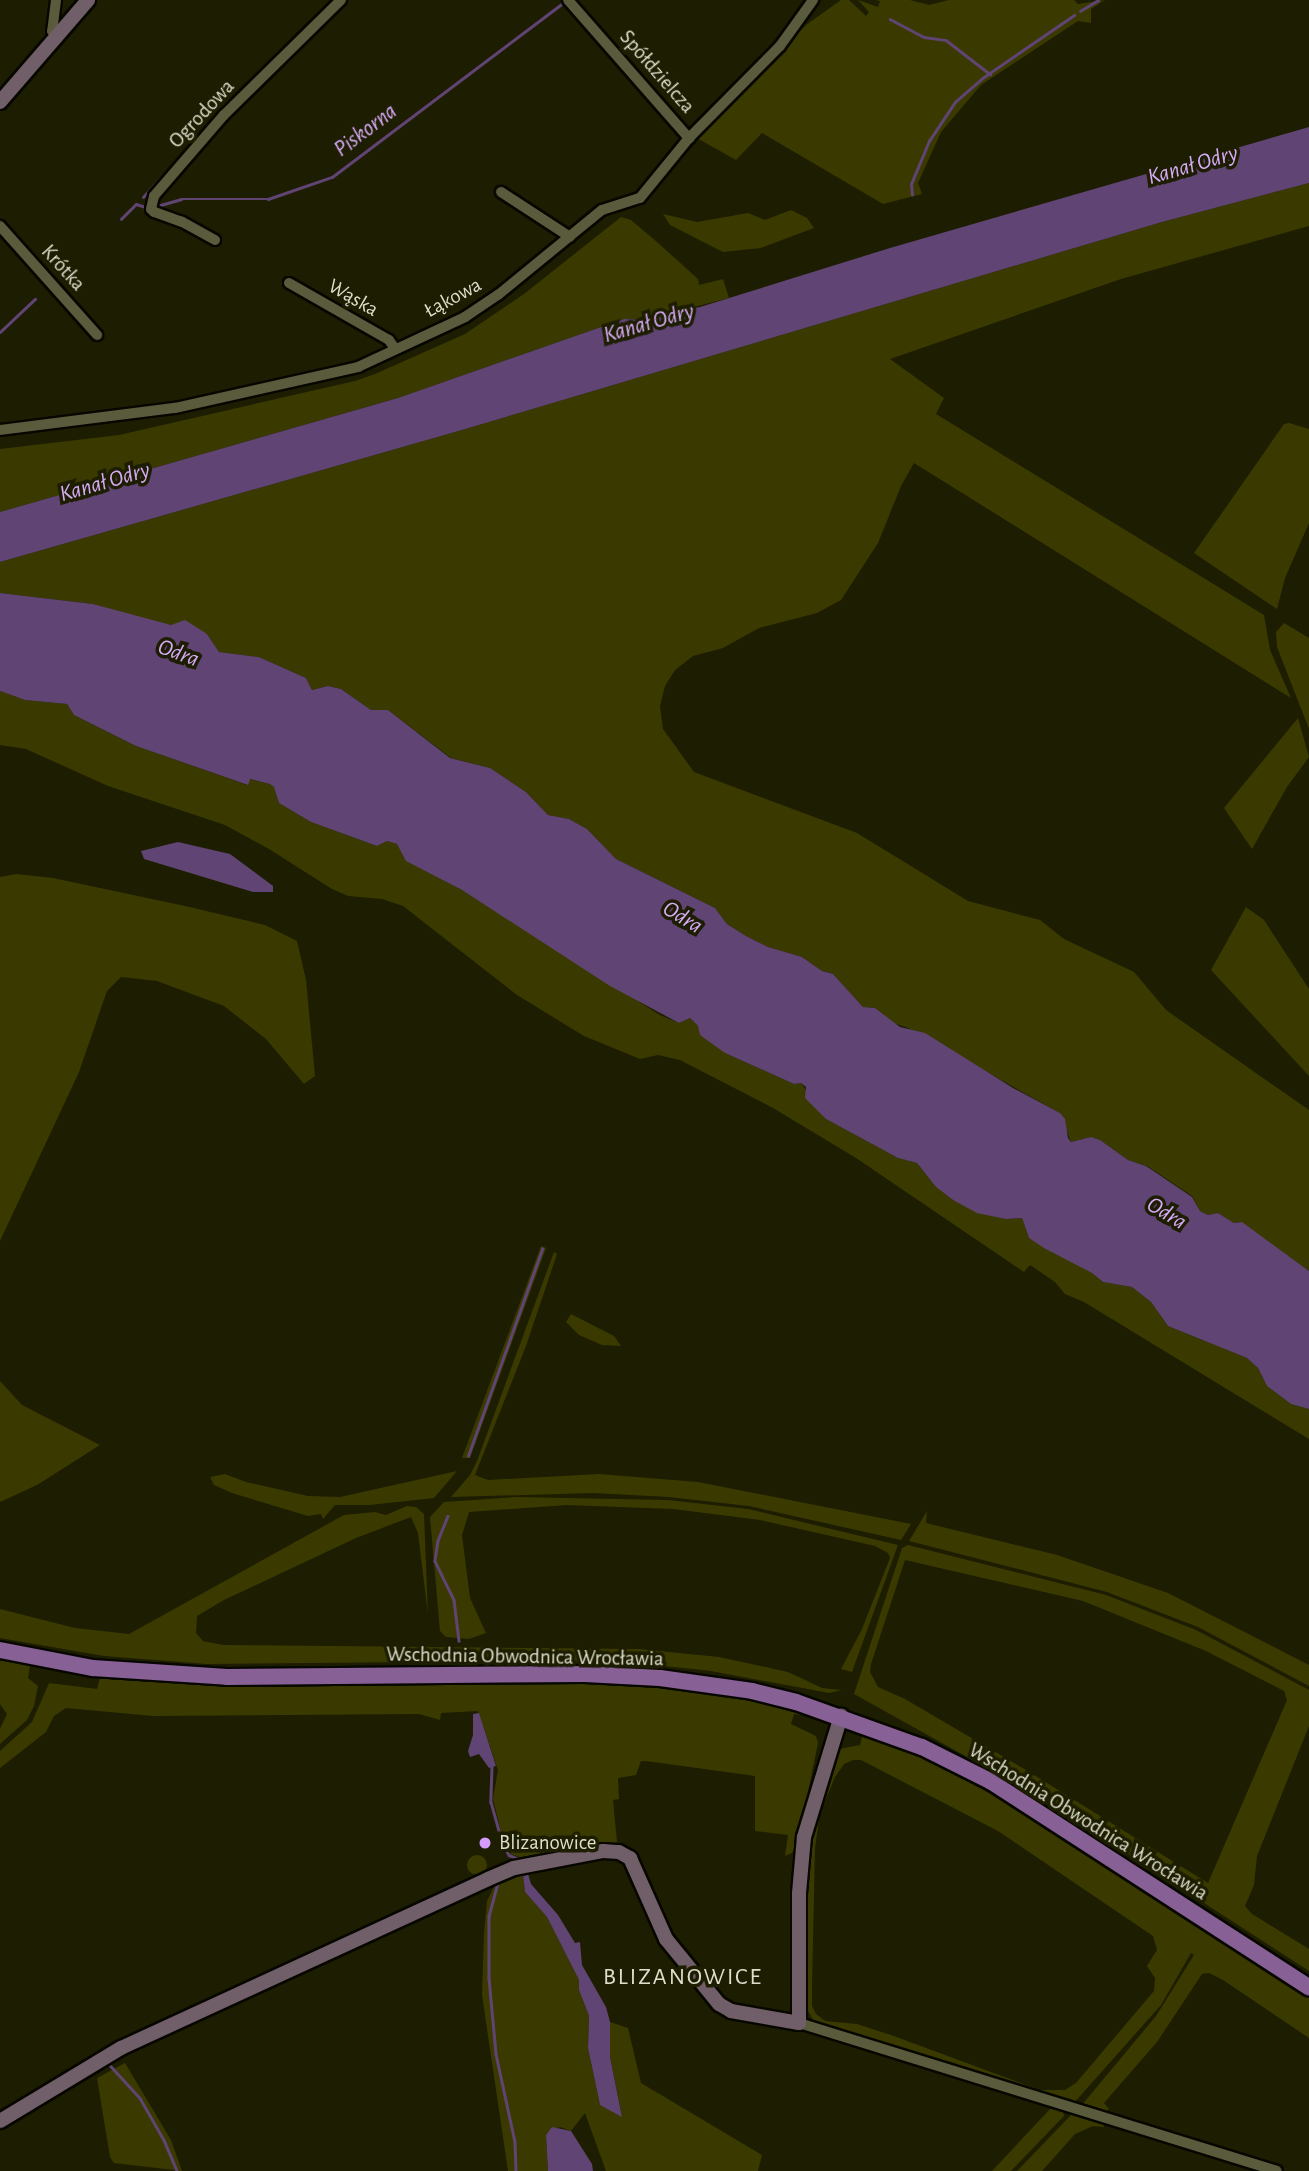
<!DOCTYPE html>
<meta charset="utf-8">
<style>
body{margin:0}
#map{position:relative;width:1309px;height:2171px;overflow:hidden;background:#1d1d01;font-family:"Alegreya Sans",sans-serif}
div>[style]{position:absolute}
.green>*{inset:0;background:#3a3a00}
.round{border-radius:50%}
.water>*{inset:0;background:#604474}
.stream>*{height:2.5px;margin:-1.25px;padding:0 1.25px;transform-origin:1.25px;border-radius:1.25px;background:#604474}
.roads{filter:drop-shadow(2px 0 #070700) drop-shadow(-2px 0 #070700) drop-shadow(0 2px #070700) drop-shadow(0 -2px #070700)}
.street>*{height:10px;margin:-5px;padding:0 5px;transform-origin:5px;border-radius:5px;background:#5a5b3c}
.secondary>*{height:14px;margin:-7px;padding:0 7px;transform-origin:7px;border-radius:7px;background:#705e69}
.primary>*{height:16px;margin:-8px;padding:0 8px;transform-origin:8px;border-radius:8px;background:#876095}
.dots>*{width:19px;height:19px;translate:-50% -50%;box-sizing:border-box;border:4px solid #1d1d01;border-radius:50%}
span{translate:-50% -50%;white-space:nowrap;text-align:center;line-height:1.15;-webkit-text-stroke:7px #1d1d01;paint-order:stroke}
.street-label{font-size:21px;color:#dddecc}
.poi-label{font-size:21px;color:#dddecc}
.left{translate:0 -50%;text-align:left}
.water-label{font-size:23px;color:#d6abf7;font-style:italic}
.quarter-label{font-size:24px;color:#dddecc;letter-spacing:2px}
</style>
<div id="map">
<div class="green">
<i style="clip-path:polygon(841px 0,849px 0,866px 16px,869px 12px,858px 0,878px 7px,880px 1px,876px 0,910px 0,929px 5px,949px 0,1074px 0,1078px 4px,1105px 0,1091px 9px,1091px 23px,1078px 21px,981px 85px,941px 132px,918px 183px,922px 194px,883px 204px,762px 133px,736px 160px,695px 137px,806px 25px)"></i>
<i style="clip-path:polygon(1309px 183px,1309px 226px,1121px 279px,890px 359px,944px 398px,936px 414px,1264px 615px,1270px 650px,1291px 698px,914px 463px,901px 486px,878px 543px,841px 600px,817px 613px,759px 628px,723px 648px,693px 656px,675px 670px,665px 686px,660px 706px,663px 729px,694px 772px,857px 833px,968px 901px,1040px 920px,1064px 939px,1134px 972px,1166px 1010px,1309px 1110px,1309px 1271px,1241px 1222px,1234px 1223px,1218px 1213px,1208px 1215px,1200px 1211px,1192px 1196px,1147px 1166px,1128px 1160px,1100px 1140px,1091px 1137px,1071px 1142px,1060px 1113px,908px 1028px,891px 1022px,875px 1008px,863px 1007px,833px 974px,822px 971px,802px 957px,768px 947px,746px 936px,727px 924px,715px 908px,616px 859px,587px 829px,569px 819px,548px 815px,526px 792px,490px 768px,451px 758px,388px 710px,371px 710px,341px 689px,328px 686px,312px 690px,306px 678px,259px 657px,219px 652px,207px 634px,182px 623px,171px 625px,154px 622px,93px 604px,0 593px,0 562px,462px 430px,1162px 222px)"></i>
<i style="clip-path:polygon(791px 210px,807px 218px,814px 228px,761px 248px,723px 252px,670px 225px,663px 214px,697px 222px,748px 213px,765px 220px)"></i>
<i style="clip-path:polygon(621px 217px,631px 220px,657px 242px,698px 279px,699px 285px,723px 279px,729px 298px,643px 320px,624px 319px,398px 398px,0 512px,0 449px,119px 435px,355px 381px,375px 374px,465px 334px,524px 294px)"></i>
<i style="clip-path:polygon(1289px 423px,1309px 429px,1309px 523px,1285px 578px,1277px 609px,1194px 553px,1284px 424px)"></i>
<i style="clip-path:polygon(1284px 623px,1309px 638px,1309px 729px,1277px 647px,1276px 632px)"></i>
<i style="clip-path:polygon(0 691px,25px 700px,67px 704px,74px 715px,136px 746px,247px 785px,249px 779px,270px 784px,274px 786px,279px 803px,311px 822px,377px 846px,387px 841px,397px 844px,407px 861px,462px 890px,660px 1015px,679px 1023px,690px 1018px,725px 1053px,794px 1084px,801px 1083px,826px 1119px,898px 1158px,917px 1163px,936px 1187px,953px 1200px,1006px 1219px,1022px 1218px,1029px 1238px,1092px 1273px,1103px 1282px,1132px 1287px,1151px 1302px,1168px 1326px,1247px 1358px,1258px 1368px,1267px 1386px,1291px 1404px,1309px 1409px,1309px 1439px,1084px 1302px,1065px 1294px,1055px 1282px,1030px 1265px,1024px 1272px,856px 1158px,773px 1108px,680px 1060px,658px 1055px,640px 1059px,584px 1036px,517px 995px,403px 906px,382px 899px,348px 896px,332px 889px,269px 849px,225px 825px,108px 786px,26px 749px,0 745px)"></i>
<i style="clip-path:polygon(1298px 718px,1309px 757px,1287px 787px,1252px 849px,1224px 808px)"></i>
<i style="clip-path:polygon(16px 874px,53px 878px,185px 906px,265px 925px,297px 941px,306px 980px,315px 1076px,304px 1084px,266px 1039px,224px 1006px,157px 981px,121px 977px,107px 991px,79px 1072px,0 1241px,0 877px)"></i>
<i style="clip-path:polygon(1246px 907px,1264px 920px,1309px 989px,1309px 1076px,1211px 970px)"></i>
<i style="clip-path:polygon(541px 1246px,546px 1248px,470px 1458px,462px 1458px)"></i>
<i style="clip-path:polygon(554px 1252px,557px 1254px,526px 1346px,475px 1475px,488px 1480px,599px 1474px,698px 1482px,911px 1524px,901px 1540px,749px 1506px,669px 1497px,593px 1493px,451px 1497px,470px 1475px,477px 1461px)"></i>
<i style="clip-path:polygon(571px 1314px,614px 1336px,621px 1346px,602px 1345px,579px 1335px,566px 1322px)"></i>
<i style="clip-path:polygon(0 1381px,22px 1405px,100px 1445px,37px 1485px,0 1502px)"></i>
<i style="clip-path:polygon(457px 1471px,434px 1498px,370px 1505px,335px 1505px,323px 1519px,321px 1514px,308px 1516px,232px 1493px,214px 1485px,210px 1477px,225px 1474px,246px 1482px,308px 1496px,340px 1497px)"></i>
<i style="clip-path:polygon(516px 1497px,668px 1500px,748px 1509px,898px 1545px,852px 1672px,841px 1669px,862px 1629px,890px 1558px,888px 1553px,875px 1546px,760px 1520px,673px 1509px,567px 1505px,469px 1512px,462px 1535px,470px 1598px,486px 1633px,469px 1639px,446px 1637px,440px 1631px,430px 1517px,444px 1502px)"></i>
<i style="clip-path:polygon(407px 1506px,416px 1507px,424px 1514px,428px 1615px,418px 1533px,411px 1517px,356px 1538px,224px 1600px,197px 1616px,196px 1633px,203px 1641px,223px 1645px,639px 1649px,719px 1657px,788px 1672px,822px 1688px,842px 1690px,829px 1693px,711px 1671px,646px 1664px,547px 1661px,207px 1664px,104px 1656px,0 1638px,0 1609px,75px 1628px,129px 1634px,344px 1515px,375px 1512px,386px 1515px)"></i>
<i style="clip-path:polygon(927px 1511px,926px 1523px,1057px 1555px,1168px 1593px,1309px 1665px,1309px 1686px,1198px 1627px,1107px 1592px,909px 1541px)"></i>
<i style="clip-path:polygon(evenodd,908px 1545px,1106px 1595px,1196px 1630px,1309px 1690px,1309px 1726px,1257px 1856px,1254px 1885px,1245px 1906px,1252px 1914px,1309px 1949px,1309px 1971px,1048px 1802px,854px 1694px,902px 1548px,908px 1545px,905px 1560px,1083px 1601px,1206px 1651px,1284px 1691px,1287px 1700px,1208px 1883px,1026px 1770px,905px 1699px,878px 1687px,870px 1672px,871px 1664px,905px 1560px)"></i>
<i style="clip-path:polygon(0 1658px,30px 1665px,28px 1678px,38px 1686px,34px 1706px,27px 1720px,0 1744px,0 1729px,7px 1714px,0 1704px)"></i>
<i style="clip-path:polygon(100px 1677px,251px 1686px,586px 1683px,655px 1686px,727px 1695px,807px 1712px,806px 1716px,794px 1714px,791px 1724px,816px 1736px,818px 1743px,797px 1846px,792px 1853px,785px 1856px,788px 1835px,755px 1831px,755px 1776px,646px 1761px,641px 1761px,636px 1775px,618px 1778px,619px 1799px,613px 1800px,617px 1842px,527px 1860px,511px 1854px,504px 1845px,493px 1799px,498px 1770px,478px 1711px,441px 1713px,440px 1720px,419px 1714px,153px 1716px,66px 1708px,54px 1716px,46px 1732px,0 1768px,0 1751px,32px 1722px,49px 1683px,97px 1689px)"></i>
<i style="clip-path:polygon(evenodd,863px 1733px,919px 1756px,1014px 1806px,1309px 1992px,1309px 2038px,1223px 1980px,1209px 1973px,1202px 1974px,1157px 2042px,1104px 2103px,1109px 2109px,1105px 2113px,1081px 2106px,1156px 2016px,1194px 1955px,1191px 1953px,1161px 2005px,1073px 2104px,943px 2064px,940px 2060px,930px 2060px,816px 2025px,807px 2009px,805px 1868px,810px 1829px,839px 1749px,860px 1745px,863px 1733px,853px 1760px,861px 1760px,998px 1831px,1153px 1936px,1157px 1950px,1147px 1966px,1155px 1978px,1154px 1991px,1076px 2083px,1065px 2090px,1040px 2090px,891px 2035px,857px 2024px,825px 2021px,816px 2014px,812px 2006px,812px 1988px,815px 1848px,820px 1813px,835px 1777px,844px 1764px,853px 1760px)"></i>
<i class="round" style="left:467px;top:1855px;width:20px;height:20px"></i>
<i style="clip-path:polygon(523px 1875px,525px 1892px,547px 1917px,579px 1980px,579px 1990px,589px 2016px,588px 2048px,600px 2105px,622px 2116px,610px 2057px,610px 2022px,628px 2028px,641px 2083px,762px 2155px,758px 2171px,606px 2171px,585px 2113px,571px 2131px,560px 2127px,546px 2135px,548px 2171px,508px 2171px,482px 1995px,484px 1933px,487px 1901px,496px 1883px)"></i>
<i style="clip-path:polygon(125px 2063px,171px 2140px,182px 2171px,114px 2163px,110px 2157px,97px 2078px)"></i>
<i style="clip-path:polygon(1051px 2108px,1063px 2111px,1064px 2116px,1011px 2171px,992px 2171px)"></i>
<i style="clip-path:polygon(1076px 2114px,1103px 2121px,1104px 2127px,1093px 2126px,1075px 2134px,1042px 2171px,1017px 2171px,1071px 2115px)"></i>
</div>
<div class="water">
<i style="clip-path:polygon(1309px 127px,1309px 183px,1162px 222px,462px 430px,0 562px,0 512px,398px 398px,624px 319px,643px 320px,700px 307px,890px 248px)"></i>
<i style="clip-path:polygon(0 593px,93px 604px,171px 625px,185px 620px,207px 634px,219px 652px,259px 657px,306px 678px,312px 690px,328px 686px,341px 689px,371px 710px,388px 710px,450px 758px,490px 768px,526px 792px,548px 815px,569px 819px,587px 829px,616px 859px,715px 908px,727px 924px,746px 936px,768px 947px,802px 957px,822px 971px,833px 974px,863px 1007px,875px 1008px,900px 1027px,925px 1033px,1013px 1088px,1060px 1113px,1065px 1119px,1068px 1138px,1071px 1142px,1091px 1137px,1100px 1140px,1128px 1160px,1146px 1166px,1192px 1197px,1200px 1211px,1208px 1215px,1218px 1213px,1234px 1223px,1242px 1222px,1309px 1271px,1309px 1409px,1291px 1404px,1267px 1386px,1258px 1368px,1247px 1358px,1168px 1326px,1151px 1302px,1132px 1287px,1103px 1282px,1092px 1273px,1044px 1248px,1029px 1238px,1022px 1218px,1006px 1219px,977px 1213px,953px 1200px,936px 1187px,917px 1163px,898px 1158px,826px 1119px,805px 1098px,806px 1087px,801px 1083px,794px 1084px,725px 1053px,700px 1035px,698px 1026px,690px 1018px,679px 1023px,610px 986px,462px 890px,406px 861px,397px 844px,387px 841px,377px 846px,311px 822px,279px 803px,274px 787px,270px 784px,250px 779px,248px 785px,136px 746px,74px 715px,67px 704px,25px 700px,0 691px)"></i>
<i style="clip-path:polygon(178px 842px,230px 854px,273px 886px,273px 892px,253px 892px,144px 859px,141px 851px)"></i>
<i style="clip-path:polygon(479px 1713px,496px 1766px,489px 1768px,479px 1754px,470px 1757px,468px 1751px,473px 1735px,473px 1714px)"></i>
<i style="clip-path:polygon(528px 1874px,531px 1884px,558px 1915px,575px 1943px,580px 1942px,582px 1965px,606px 2007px,610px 2022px,610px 2057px,622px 2117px,600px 2105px,588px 2048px,589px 2016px,579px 1990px,579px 1980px,547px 1917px,525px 1892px,523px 1875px)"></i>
<i style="clip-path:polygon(552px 2127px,571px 2131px,592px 2164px,593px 2171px,548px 2171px,546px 2135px)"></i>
</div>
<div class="stream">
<i style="left:1080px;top:11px;width:21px;rotate:-31deg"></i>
<i style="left:890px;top:19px;width:38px;rotate:28deg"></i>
<i style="left:924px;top:37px;width:22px;rotate:8deg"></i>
<i style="left:946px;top:40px;width:56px;rotate:37.7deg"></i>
<i style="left:912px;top:195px;width:11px;rotate:-95deg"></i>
<i style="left:911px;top:184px;width:47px;rotate:-67.3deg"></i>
<i style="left:929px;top:141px;width:47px;rotate:-56.3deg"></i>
<i style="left:955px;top:102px;width:35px;rotate:-41deg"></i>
<i style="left:981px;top:79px;width:113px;rotate:-34.5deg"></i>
<i style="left:143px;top:197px;width:71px;rotate:-47.3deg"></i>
<i style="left:157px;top:206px;width:25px;rotate:-16deg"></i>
<i style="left:181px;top:199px;width:87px"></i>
<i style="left:268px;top:199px;width:68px;rotate:-19deg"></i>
<i style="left:332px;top:177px;width:289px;rotate:-37deg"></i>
<i style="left:121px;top:219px;width:21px;rotate:-45deg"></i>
<i style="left:136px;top:204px;width:10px;rotate:17deg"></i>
<i style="left:0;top:332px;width:48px;rotate:-43.3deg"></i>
<i style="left:468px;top:1456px;width:220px;rotate:-70.3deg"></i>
<i style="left:448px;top:1516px;width:27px;rotate:112deg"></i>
<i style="left:438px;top:1541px;width:20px;rotate:99deg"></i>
<i style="left:435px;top:1561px;width:43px;rotate:64deg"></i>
<i style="left:454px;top:1600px;width:41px;rotate:83deg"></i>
<i style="left:492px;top:1767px;width:35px;rotate:92deg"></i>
<i style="left:491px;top:1802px;width:45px;rotate:74.4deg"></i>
<i style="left:503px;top:1845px;width:12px;rotate:59deg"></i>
<i style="left:509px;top:1855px;width:13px;rotate:23deg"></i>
<i style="left:512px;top:1876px;width:14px;rotate:-12deg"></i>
<i style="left:526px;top:1873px;width:3px;rotate:72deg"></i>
<i style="left:502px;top:1880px;width:5px;rotate:143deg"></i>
<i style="left:498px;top:1883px;width:34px;rotate:105deg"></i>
<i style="left:489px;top:1916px;width:62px;rotate:90deg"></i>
<i style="left:489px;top:1978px;width:76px;rotate:84.7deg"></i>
<i style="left:496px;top:2054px;width:90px;rotate:77.8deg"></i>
<i style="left:515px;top:2142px;width:29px;rotate:88deg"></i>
<i style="left:108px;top:2063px;width:47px;rotate:47.6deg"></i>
<i style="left:140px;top:2098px;width:48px;rotate:60.3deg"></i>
<i style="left:164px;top:2140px;width:34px;rotate:67deg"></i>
</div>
<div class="roads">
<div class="street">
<i style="left:56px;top:0;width:31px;rotate:97deg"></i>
<i style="left:52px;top:31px;width:9px;rotate:49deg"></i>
<i style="left:568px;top:0;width:184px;rotate:48.8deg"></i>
<i style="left:501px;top:192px;width:82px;rotate:33.1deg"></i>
<i style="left:0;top:226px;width:146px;rotate:48.3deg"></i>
<i style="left:215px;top:240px;width:38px;rotate:-151deg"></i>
<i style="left:182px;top:222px;width:30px;rotate:-160deg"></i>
<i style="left:154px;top:212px;width:4px;rotate:-135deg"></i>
<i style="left:151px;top:209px;width:13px;rotate:-77deg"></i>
<i style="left:154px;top:196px;width:107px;rotate:-49.2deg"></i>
<i style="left:224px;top:115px;width:164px;rotate:-44.5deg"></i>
<i style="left:289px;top:283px;width:115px;rotate:29.7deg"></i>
<i style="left:389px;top:340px;width:11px;rotate:56deg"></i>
<i style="left:0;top:430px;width:176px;rotate:-7.2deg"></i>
<i style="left:175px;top:408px;width:188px;rotate:-12.6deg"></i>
<i style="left:358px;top:367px;width:118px;rotate:-25deg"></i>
<i style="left:465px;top:317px;width:40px;rotate:-34deg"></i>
<i style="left:498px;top:295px;width:134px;rotate:-39.3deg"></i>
<i style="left:602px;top:210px;width:40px;rotate:-18deg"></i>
<i style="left:640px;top:198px;width:77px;rotate:-50.8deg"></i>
<i style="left:689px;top:138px;width:129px;rotate:-45.3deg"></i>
<i style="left:780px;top:46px;width:57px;rotate:-54.3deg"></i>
<i style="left:799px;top:2023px;width:500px;rotate:17.2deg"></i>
</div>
<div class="secondary">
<i style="left:0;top:102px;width:135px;rotate:-49.2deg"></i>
<i style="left:0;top:2121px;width:141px;rotate:-31.1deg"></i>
<i style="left:121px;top:2048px;width:404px;rotate:-24.7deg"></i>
<i style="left:488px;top:1879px;width:28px;rotate:-23deg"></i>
<i style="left:514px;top:1868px;width:91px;rotate:-10.8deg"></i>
<i style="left:603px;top:1851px;width:16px;rotate:4deg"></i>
<i style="left:619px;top:1852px;width:13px;rotate:29deg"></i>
<i style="left:630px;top:1858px;width:89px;rotate:66deg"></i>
<i style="left:666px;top:1939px;width:84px;rotate:50.8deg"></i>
<i style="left:719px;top:2004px;width:14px;rotate:30deg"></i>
<i style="left:731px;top:2011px;width:69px;rotate:10deg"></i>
<i style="left:799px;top:2023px;width:130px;rotate:-90deg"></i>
<i style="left:799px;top:1893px;width:56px;rotate:-84.9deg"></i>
<i style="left:804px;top:1837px;width:127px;rotate:-73deg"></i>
</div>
<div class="primary">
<i style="left:0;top:1650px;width:95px;rotate:11deg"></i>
<i style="left:93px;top:1668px;width:134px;rotate:3.8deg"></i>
<i style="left:227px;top:1677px;width:358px;rotate:-0.5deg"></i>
<i style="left:585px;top:1674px;width:75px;rotate:3.1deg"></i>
<i style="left:660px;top:1678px;width:93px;rotate:8deg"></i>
<i style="left:752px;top:1691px;width:45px;rotate:14deg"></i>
<i style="left:796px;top:1702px;width:134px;rotate:19.7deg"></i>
<i style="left:922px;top:1747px;width:76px;rotate:26.6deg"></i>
<i style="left:990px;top:1781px;width:380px;rotate:32.9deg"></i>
</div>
</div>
<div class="dots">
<i style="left:485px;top:1843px;background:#d49cfc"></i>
</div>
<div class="street-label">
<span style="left:657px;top:72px;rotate:49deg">Spółdzielcza</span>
<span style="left:202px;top:114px;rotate:-47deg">Ogrodowa</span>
<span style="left:63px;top:268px;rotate:48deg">Krótka</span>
<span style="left:353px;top:298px;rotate:30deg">Wąska</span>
<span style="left:453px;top:298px;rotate:-28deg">Łąkowa</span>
<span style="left:525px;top:1657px;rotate:1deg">Wschodnia Obwodnica Wrocławia</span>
<span style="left:1088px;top:1822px;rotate:32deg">Wschodnia Obwodnica Wrocławia</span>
</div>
<div class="poi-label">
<span class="left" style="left:499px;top:1843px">Blizanowice</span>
</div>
<div class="water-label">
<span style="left:366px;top:131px;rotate:-37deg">Piskorna</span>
<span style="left:1193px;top:166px;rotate:-16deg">Kanał Odry</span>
<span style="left:649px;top:324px;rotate:-16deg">Kanał Odry</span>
<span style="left:105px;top:483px;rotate:-16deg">Kanał Odry</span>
<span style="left:178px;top:654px;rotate:20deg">Odra</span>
<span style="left:682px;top:918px;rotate:31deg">Odra</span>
<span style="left:1166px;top:1214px;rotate:31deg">Odra</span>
</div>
<div class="quarter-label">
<span style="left:683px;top:1978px">BLIZANOWICE</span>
</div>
</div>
